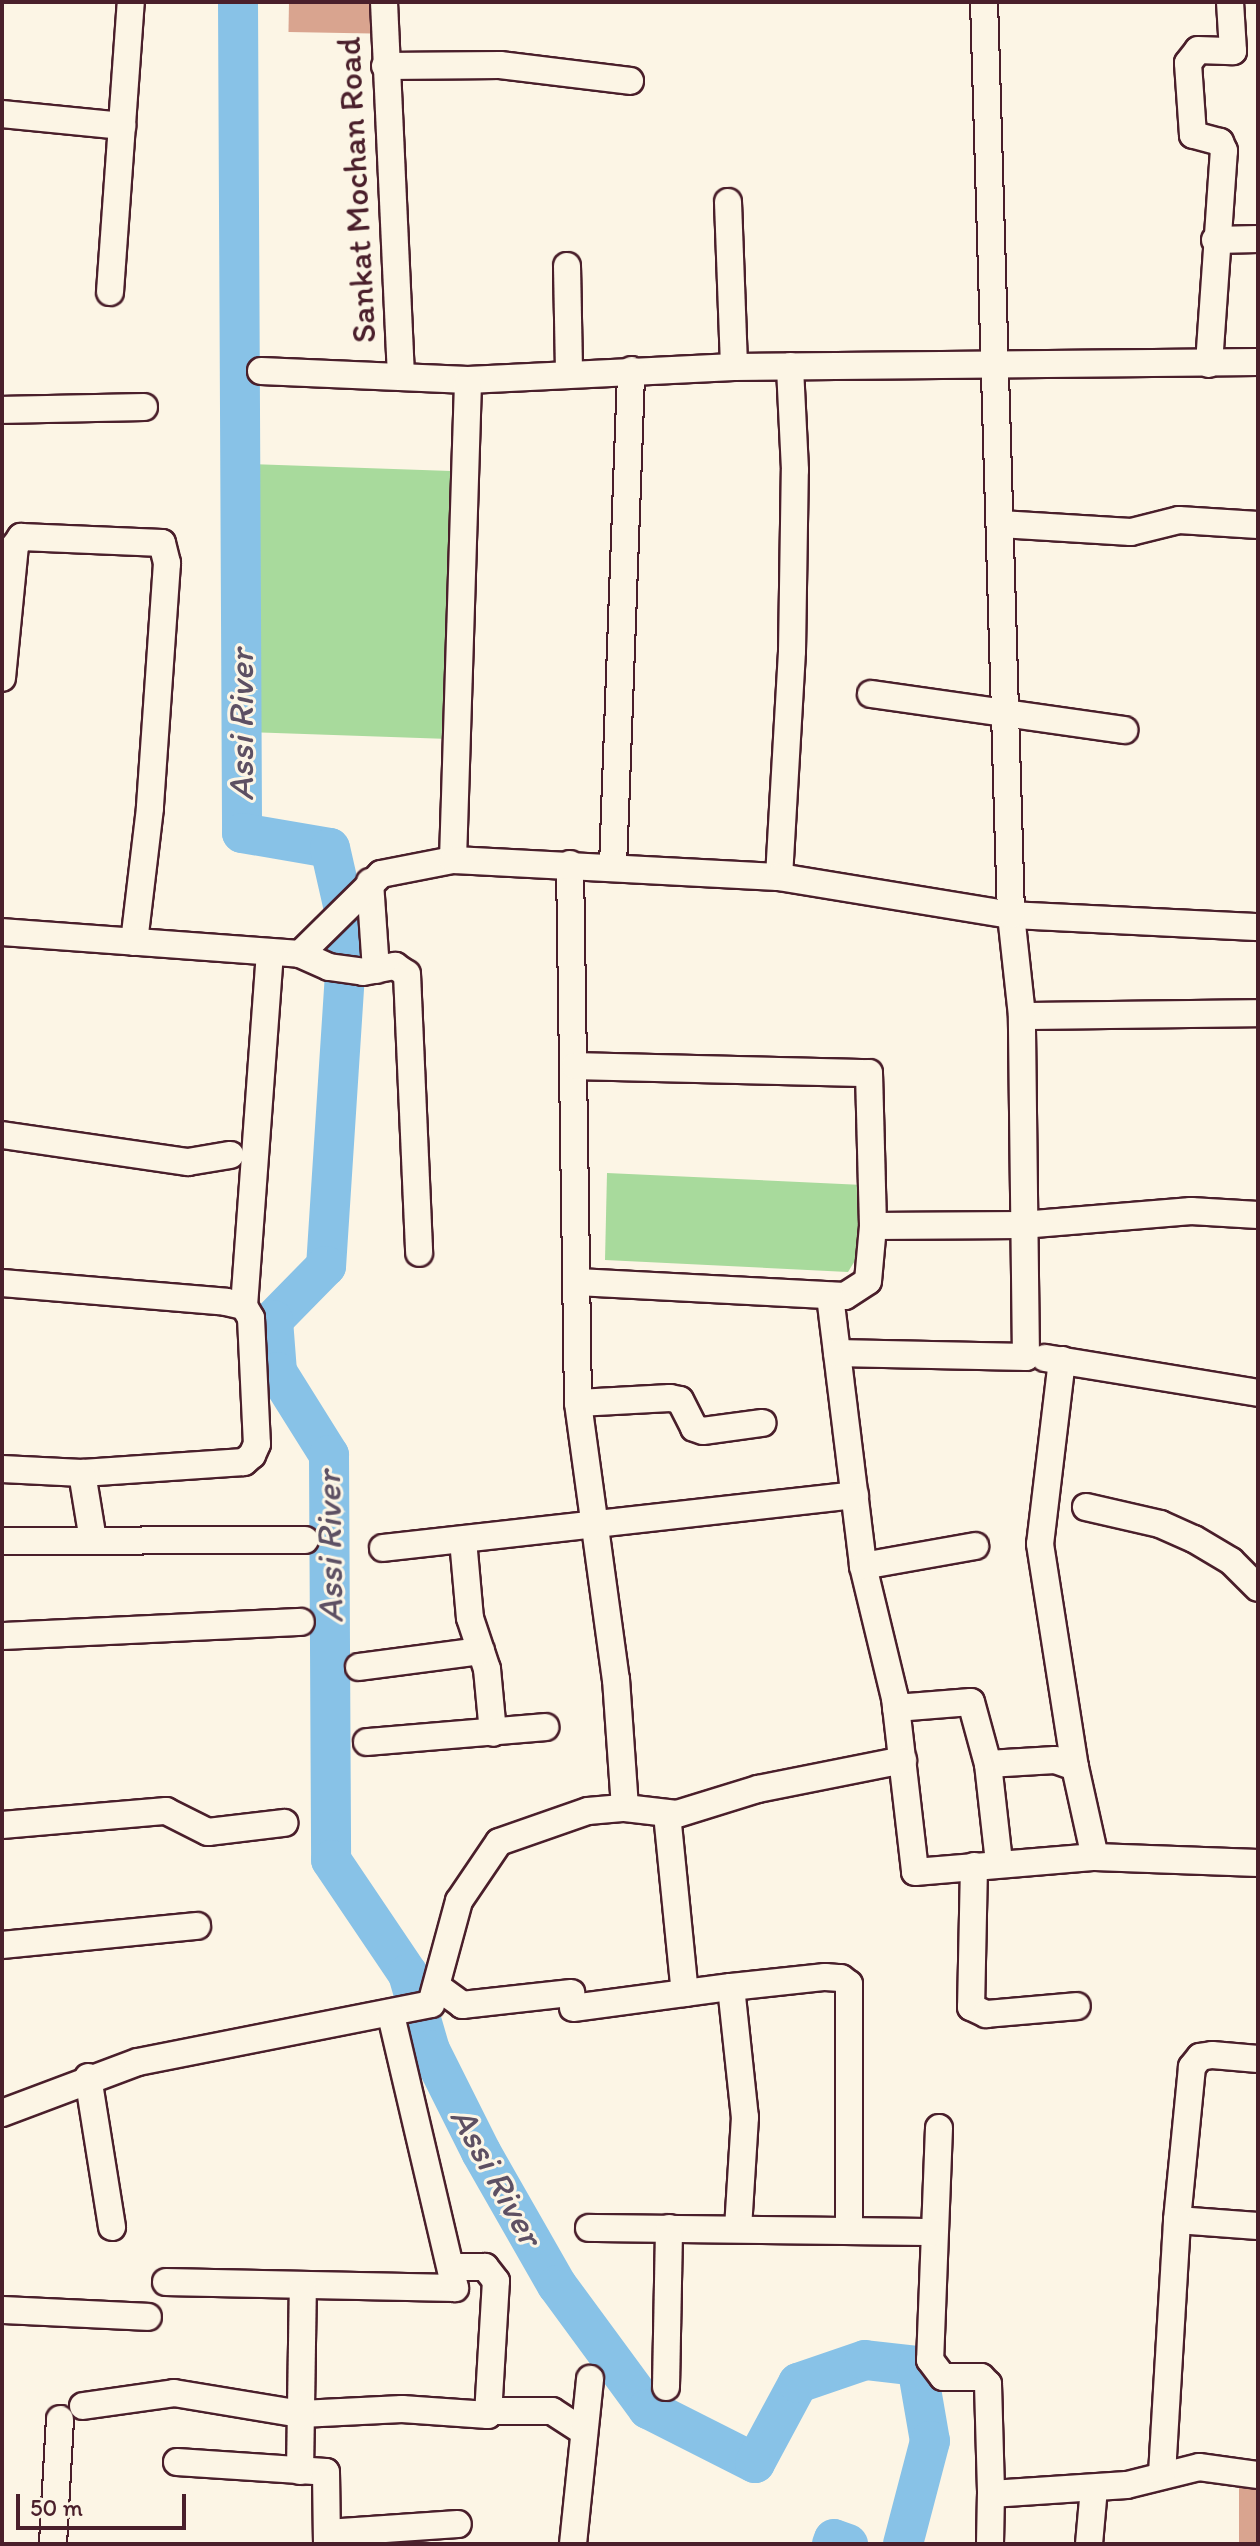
<!DOCTYPE html>
<style>
body{margin:0}
#map{position:relative;width:1260px;height:2546px;overflow:hidden;background:#fcf5e5;font-family:Itim,sans-serif}
div>[style]{position:absolute}
.green>*{inset:0;background:#a8da9c;transform-origin:0 0}
.river>*{height:40px;margin:-20px;padding:0 20px;transform-origin:20px;border-radius:20px;background:#88c2e7}
.building>*{inset:0;background:#d9a48f;transform-origin:0 0}
.roads{filter:drop-shadow(2px 0 #4a1f2b) drop-shadow(-2px 0 #4a1f2b) drop-shadow(0 2px #4a1f2b) drop-shadow(0 -2px #4a1f2b)}
.minor>*{height:26px;margin:-13px;padding:0 13px;transform-origin:13px;border-radius:13px;background:#fcf5e5}
span{translate:-50% -50%;white-space:nowrap;text-align:center;line-height:1.15;-webkit-text-stroke:6px #fcf5e5;paint-order:stroke}
.street-label{font-size:34px;color:#4a1f2b}
.water-label{font-size:36px;color:#5d5063;font-style:italic}
.frame{position:absolute;inset:0;border:4px solid #4a1f2b;pointer-events:none}
.scale{position:absolute;left:16px;top:2494px;width:170px;height:36px;box-sizing:border-box;border:4px solid #4a1f2b;border-top:0;padding-left:10px;font-size:24px;line-height:28px;white-space:nowrap;color:#4a1f2b;-webkit-text-stroke:6px #fcf5e5;paint-order:stroke}
</style>
<div id="map">
<div class="green">
<i style="left:451px;top:471px;width:268px;height:194px;rotate:92deg"></i>
<i style="clip-path:polygon(607px 1173px,863px 1185px,864px 1246px,848px 1272px,605px 1260px)"></i>
</div>
<div class="river">
<i style="left:238px;top:2px;width:831px;rotate:89.72deg"></i>
<i style="left:242px;top:833px;width:89px;rotate:9.7deg"></i>
<i style="left:330px;top:848px;width:81px;rotate:77.2deg"></i>
<i style="left:348px;top:927px;width:340px;rotate:93.7deg"></i>
<i style="left:326px;top:1266px;width:76px;rotate:134.5deg"></i>
<i style="left:273px;top:1320px;width:52px;rotate:85.6deg"></i>
<i style="left:277px;top:1372px;width:98px;rotate:57.9deg"></i>
<i style="left:329px;top:1455px;width:405px;rotate:89.7deg"></i>
<i style="left:331px;top:1860px;width:138px;rotate:56deg"></i>
<i style="left:408px;top:1974px;width:79px;rotate:73.9deg"></i>
<i style="left:430px;top:2050px;width:114px;rotate:63.4deg"></i>
<i style="left:481px;top:2152px;width:153px;rotate:60.3deg"></i>
<i style="left:557px;top:2285px;width:154px;rotate:53.7deg"></i>
<i style="left:648px;top:2409px;width:120px;rotate:26.8deg"></i>
<i style="left:755px;top:2463px;width:91px;rotate:-61.7deg"></i>
<i style="left:798px;top:2383px;width:71px;rotate:-18.9deg"></i>
<i style="left:865px;top:2360px;width:52px;rotate:6.6deg"></i>
<i style="left:917px;top:2366px;width:76px;rotate:80.2deg"></i>
<i style="left:930px;top:2441px;width:106px;rotate:104.7deg"></i>
<i style="left:832px;top:2544px;width:5px;rotate:-68deg"></i>
<i style="left:834px;top:2539px;width:15px;rotate:20deg"></i>
</div>
<div class="building">
<i style="left:289px;top:2px;width:83px;height:30px;rotate:1deg"></i>
<i style="left:1239px;top:2488px;width:19px;height:56px"></i>
</div>
<div class="roads">
<div class="minor">
<i style="left:384px;top:2px;width:374px;rotate:87.4deg"></i>
<i style="left:385px;top:66px;width:115px;rotate:-0.5deg"></i>
<i style="left:500px;top:65px;width:131px;rotate:7deg"></i>
<i style="left:2px;top:114px;width:121px;rotate:5.7deg"></i>
<i style="left:728px;top:202px;width:165px;rotate:87.9deg"></i>
<i style="left:1215px;top:240px;width:43px;rotate:-1.3deg"></i>
<i style="left:567px;top:266px;width:108px;rotate:88.9deg"></i>
<i style="left:110px;top:292px;width:291px;rotate:-85.9deg"></i>
<i style="left:1209px;top:364px;width:214px;rotate:-86deg"></i>
<i style="left:1224px;top:151px;width:10px;rotate:-114deg"></i>
<i style="left:1220px;top:142px;width:28px;rotate:-165deg"></i>
<i style="left:1193px;top:135px;width:72px;rotate:-94deg"></i>
<i style="left:1188px;top:63px;width:16px;rotate:-52deg"></i>
<i style="left:1198px;top:50px;width:35px;rotate:2deg"></i>
<i style="left:1233px;top:51px;width:49px;rotate:-93.5deg"></i>
<i style="left:261px;top:371px;width:207px;rotate:2.5deg"></i>
<i style="left:468px;top:380px;width:266px;rotate:-2.8deg"></i>
<i style="left:734px;top:367px;width:524px;rotate:-0.55deg"></i>
<i style="left:2px;top:410px;width:142px;rotate:-1.2deg"></i>
<i style="left:1000px;top:524px;width:131px;rotate:3.5deg"></i>
<i style="left:1131px;top:532px;width:49px;rotate:-14deg"></i>
<i style="left:1179px;top:520px;width:79px;rotate:3.6deg"></i>
<i style="left:2px;top:678px;width:133px;rotate:-84.4deg"></i>
<i style="left:15px;top:546px;width:11px;rotate:-56deg"></i>
<i style="left:21px;top:537px;width:141px;rotate:2.4deg"></i>
<i style="left:162px;top:543px;width:21px;rotate:76deg"></i>
<i style="left:167px;top:563px;width:246px;rotate:94deg"></i>
<i style="left:150px;top:808px;width:135px;rotate:96.8deg"></i>
<i style="left:871px;top:694px;width:256px;rotate:8.1deg"></i>
<i style="left:453px;top:860px;width:480px;rotate:-88.2deg"></i>
<i style="left:570px;top:864px;width:539px;rotate:89.15deg"></i>
<i style="left:578px;top:1403px;width:279px;rotate:82.2deg"></i>
<i style="left:616px;top:1679px;width:129px;rotate:86deg"></i>
<i style="left:613px;top:866px;width:496px;rotate:-87.9deg"></i>
<i style="left:779px;top:877px;width:226px;rotate:-86.7deg"></i>
<i style="left:792px;top:651px;width:181px;rotate:-89.1deg"></i>
<i style="left:795px;top:470px;width:104px;rotate:-92.8deg"></i>
<i style="left:370px;top:882px;width:88px;rotate:86.1deg"></i>
<i style="left:2px;top:932px;width:299px;rotate:4.2deg"></i>
<i style="left:300px;top:954px;width:114px;rotate:-44.6deg"></i>
<i style="left:381px;top:874px;width:73px;rotate:-11deg"></i>
<i style="left:453px;top:860px;width:326px;rotate:3deg"></i>
<i style="left:779px;top:877px;width:235px;rotate:9.3deg"></i>
<i style="left:1011px;top:915px;width:247px;rotate:2.8deg"></i>
<i style="left:300px;top:954px;width:32px;rotate:24deg"></i>
<i style="left:329px;top:967px;width:34px;rotate:8deg"></i>
<i style="left:363px;top:972px;width:33px;rotate:-11deg"></i>
<i style="left:395px;top:966px;width:14px;rotate:34deg"></i>
<i style="left:407px;top:974px;width:279px;rotate:87.5deg"></i>
<i style="left:1022px;top:1016px;width:236px;rotate:-0.7deg"></i>
<i style="left:575px;top:1066px;width:294px;rotate:1.4deg"></i>
<i style="left:869px;top:1073px;width:153px;rotate:88.5deg"></i>
<i style="left:2px;top:1135px;width:188px;rotate:8.3deg"></i>
<i style="left:188px;top:1162px;width:43px;rotate:-9.5deg"></i>
<i style="left:577px;top:1282px;width:268px;rotate:3deg"></i>
<i style="left:845px;top:1296px;width:27px;rotate:-33deg"></i>
<i style="left:868px;top:1281px;width:55px;rotate:-84.8deg"></i>
<i style="left:873px;top:1226px;width:149px;rotate:-0.4deg"></i>
<i style="left:1022px;top:1225px;width:170px;rotate:-4.7deg"></i>
<i style="left:1191px;top:1211px;width:67px;rotate:3.4deg"></i>
<i style="left:2px;top:1283px;width:225px;rotate:4.8deg"></i>
<i style="left:226px;top:1302px;width:18px;rotate:13deg"></i>
<i style="left:244px;top:1306px;width:14px;rotate:60deg"></i>
<i style="left:251px;top:1318px;width:126px;rotate:87.3deg"></i>
<i style="left:257px;top:1444px;width:12px;rotate:114deg"></i>
<i style="left:252px;top:1455px;width:11px;rotate:139deg"></i>
<i style="left:244px;top:1462px;width:162px;rotate:176.1deg"></i>
<i style="left:830px;top:1296px;width:272px;rotate:83deg"></i>
<i style="left:863px;top:1566px;width:136px;rotate:76.4deg"></i>
<i style="left:895px;top:1698px;width:175px;rotate:83.4deg"></i>
<i style="left:915px;top:1872px;width:181px;rotate:-4.8deg"></i>
<i style="left:1095px;top:1857px;width:163px;rotate:2.1deg"></i>
<i style="left:244px;top:1306px;width:355px;rotate:-85.8deg"></i>
<i style="left:837px;top:1353px;width:189px;rotate:1.2deg"></i>
<i style="left:1026px;top:1357px;width:341px;rotate:-90.7deg"></i>
<i style="left:1022px;top:1016px;width:102px;rotate:-96.2deg"></i>
<i style="left:1011px;top:915px;width:913px;rotate:-91.69deg"></i>
<i style="left:1045px;top:1358px;width:216px;rotate:9.3deg"></i>
<i style="left:1062px;top:1360px;width:185px;rotate:96.8deg"></i>
<i style="left:1040px;top:1544px;width:226px;rotate:81.1deg"></i>
<i style="left:578px;top:1403px;width:92px;rotate:-3.1deg"></i>
<i style="left:670px;top:1398px;width:10px;rotate:11deg"></i>
<i style="left:680px;top:1400px;width:31px;rotate:63deg"></i>
<i style="left:694px;top:1428px;width:9px;rotate:18deg"></i>
<i style="left:703px;top:1431px;width:60px;rotate:-7.7deg"></i>
<i style="left:2px;top:1469px;width:80px;rotate:2.9deg"></i>
<i style="left:82px;top:1473px;width:68px;rotate:80.7deg"></i>
<i style="left:1086px;top:1507px;width:76px;rotate:12.9deg"></i>
<i style="left:1160px;top:1524px;width:37px;rotate:24deg"></i>
<i style="left:1194px;top:1539px;width:43px;rotate:30.7deg"></i>
<i style="left:1231px;top:1561px;width:38px;rotate:45deg"></i>
<i style="left:463px;top:1540px;width:78px;rotate:84.9deg"></i>
<i style="left:470px;top:1618px;width:54px;rotate:71.6deg"></i>
<i style="left:487px;top:1669px;width:64px;rotate:84.6deg"></i>
<i style="left:2px;top:1541px;width:303px;rotate:-0.2deg"></i>
<i style="left:383px;top:1548px;width:475px;rotate:-6.4deg"></i>
<i style="left:863px;top:1566px;width:114px;rotate:-10.1deg"></i>
<i style="left:2px;top:1636px;width:299px;rotate:-2.7deg"></i>
<i style="left:359px;top:1667px;width:123px;rotate:-7.5deg"></i>
<i style="left:896px;top:1708px;width:75px;rotate:-4.6deg"></i>
<i style="left:971px;top:1702px;width:64px;rotate:74.7deg"></i>
<i style="left:988px;top:1764px;width:99px;rotate:83.6deg"></i>
<i style="left:367px;top:1742px;width:179px;rotate:-4.8deg"></i>
<i style="left:988px;top:1764px;width:67px;rotate:-3.4deg"></i>
<i style="left:1055px;top:1760px;width:21px;rotate:19deg"></i>
<i style="left:1075px;top:1767px;width:92px;rotate:77.5deg"></i>
<i style="left:667px;top:1814px;width:180px;rotate:84.3deg"></i>
<i style="left:2px;top:1825px;width:165px;rotate:-4.9deg"></i>
<i style="left:166px;top:1811px;width:47px;rotate:26.6deg"></i>
<i style="left:208px;top:1832px;width:77px;rotate:-6.8deg"></i>
<i style="left:974px;top:1866px;width:141px;rotate:91.2deg"></i>
<i style="left:971px;top:2007px;width:17px;rotate:25deg"></i>
<i style="left:986px;top:2014px;width:91px;rotate:-5deg"></i>
<i style="left:2px;top:1945px;width:196px;rotate:-5.6deg"></i>
<i style="left:731px;top:1987px;width:95px;rotate:-6.1deg"></i>
<i style="left:825px;top:1977px;width:16px;rotate:4deg"></i>
<i style="left:841px;top:1978px;width:10px;rotate:37deg"></i>
<i style="left:849px;top:1984px;width:244px;rotate:90deg"></i>
<i style="left:439px;top:1988px;width:29px;rotate:36deg"></i>
<i style="left:462px;top:2005px;width:110px;rotate:-6.3deg"></i>
<i style="left:573px;top:2008px;width:159px;rotate:-7.6deg"></i>
<i style="left:731px;top:1987px;width:131px;rotate:83.9deg"></i>
<i style="left:745px;top:2117px;width:110px;rotate:93.6deg"></i>
<i style="left:1258px;top:2059px;width:46px;rotate:-175deg"></i>
<i style="left:1212px;top:2055px;width:12px;rotate:171deg"></i>
<i style="left:1200px;top:2057px;width:13px;rotate:129deg"></i>
<i style="left:1192px;top:2067px;width:154px;rotate:95.6deg"></i>
<i style="left:1177px;top:2220px;width:81px;rotate:4.2deg"></i>
<i style="left:88px;top:2077px;width:152px;rotate:80.9deg"></i>
<i style="left:2px;top:2113px;width:145px;rotate:-20.6deg"></i>
<i style="left:138px;top:2062px;width:299px;rotate:-11.2deg"></i>
<i style="left:431px;top:2004px;width:107px;rotate:-74.8deg"></i>
<i style="left:459px;top:1901px;width:71px;rotate:-55.9deg"></i>
<i style="left:499px;top:1842px;width:94px;rotate:-19.2deg"></i>
<i style="left:588px;top:1811px;width:37px;rotate:-5deg"></i>
<i style="left:625px;top:1808px;width:52px;rotate:6.6deg"></i>
<i style="left:677px;top:1814px;width:85px;rotate:-17.2deg"></i>
<i style="left:758px;top:1789px;width:148px;rotate:-11.3deg"></i>
<i style="left:939px;top:2128px;width:232px;rotate:92.2deg"></i>
<i style="left:930px;top:2360px;width:21px;rotate:53deg"></i>
<i style="left:943px;top:2377px;width:38px"></i>
<i style="left:981px;top:2377px;width:10px;rotate:45deg"></i>
<i style="left:988px;top:2384px;width:110px;rotate:88.4deg"></i>
<i style="left:991px;top:2494px;width:136px;rotate:-3.8deg"></i>
<i style="left:1127px;top:2485px;width:74px;rotate:-14deg"></i>
<i style="left:1199px;top:2467px;width:60px;rotate:7.7deg"></i>
<i style="left:589px;top:2228px;width:345px;rotate:0.7deg"></i>
<i style="left:166px;top:2282px;width:289px;rotate:1.2deg"></i>
<i style="left:455px;top:2288px;width:280px;rotate:-103.2deg"></i>
<i style="left:2px;top:2310px;width:146px;rotate:2.7deg"></i>
<i style="left:666px;top:2387px;width:159px;rotate:-88.9deg"></i>
<i style="left:83px;top:2406px;width:92px;rotate:-8.1deg"></i>
<i style="left:174px;top:2393px;width:129px;rotate:9.4deg"></i>
<i style="left:301px;top:2414px;width:101px;rotate:-2.8deg"></i>
<i style="left:402px;top:2409px;width:86px;rotate:4deg"></i>
<i style="left:488px;top:2415px;width:134px;rotate:-86.6deg"></i>
<i style="left:496px;top:2281px;width:18px;rotate:-128deg"></i>
<i style="left:485px;top:2267px;width:33px;rotate:180deg"></i>
<i style="left:490px;top:2411px;width:62px"></i>
<i style="left:552px;top:2411px;width:35px;rotate:33deg"></i>
<i style="left:177px;top:2462px;width:149px;rotate:3.8deg"></i>
<i style="left:326px;top:2472px;width:72px;rotate:89.2deg"></i>
<i style="left:300px;top:2471px;width:183px;rotate:-89.1deg"></i>
<i style="left:1162px;top:2474px;width:254px;rotate:-86.6deg"></i>
<i style="left:327px;top:2533px;width:131px;rotate:-3.9deg"></i>
<i style="left:53px;top:2544px;width:125px;rotate:-86.8deg"></i>
<i style="left:573px;top:2544px;width:166px;rotate:-84.1deg"></i>
<i style="left:990px;top:2544px;width:50px;rotate:-88.9deg"></i>
<i style="left:1089px;top:2544px;width:56px;rotate:-84.9deg"></i>
</div>
</div>
<div class="street-label">
<span style="left:356px;top:190px;rotate:-93deg">Sankat Mochan Road</span>
</div>
<div class="water-label">
<span style="left:241px;top:725px;rotate:-90deg">Assi River</span>
<span style="left:329px;top:1547px;rotate:-91deg">Assi River</span>
<span style="left:497px;top:2176px;rotate:61deg">Assi River</span>
</div>
<div class="frame"></div>
<div class="scale">50 m</div>
</div>
